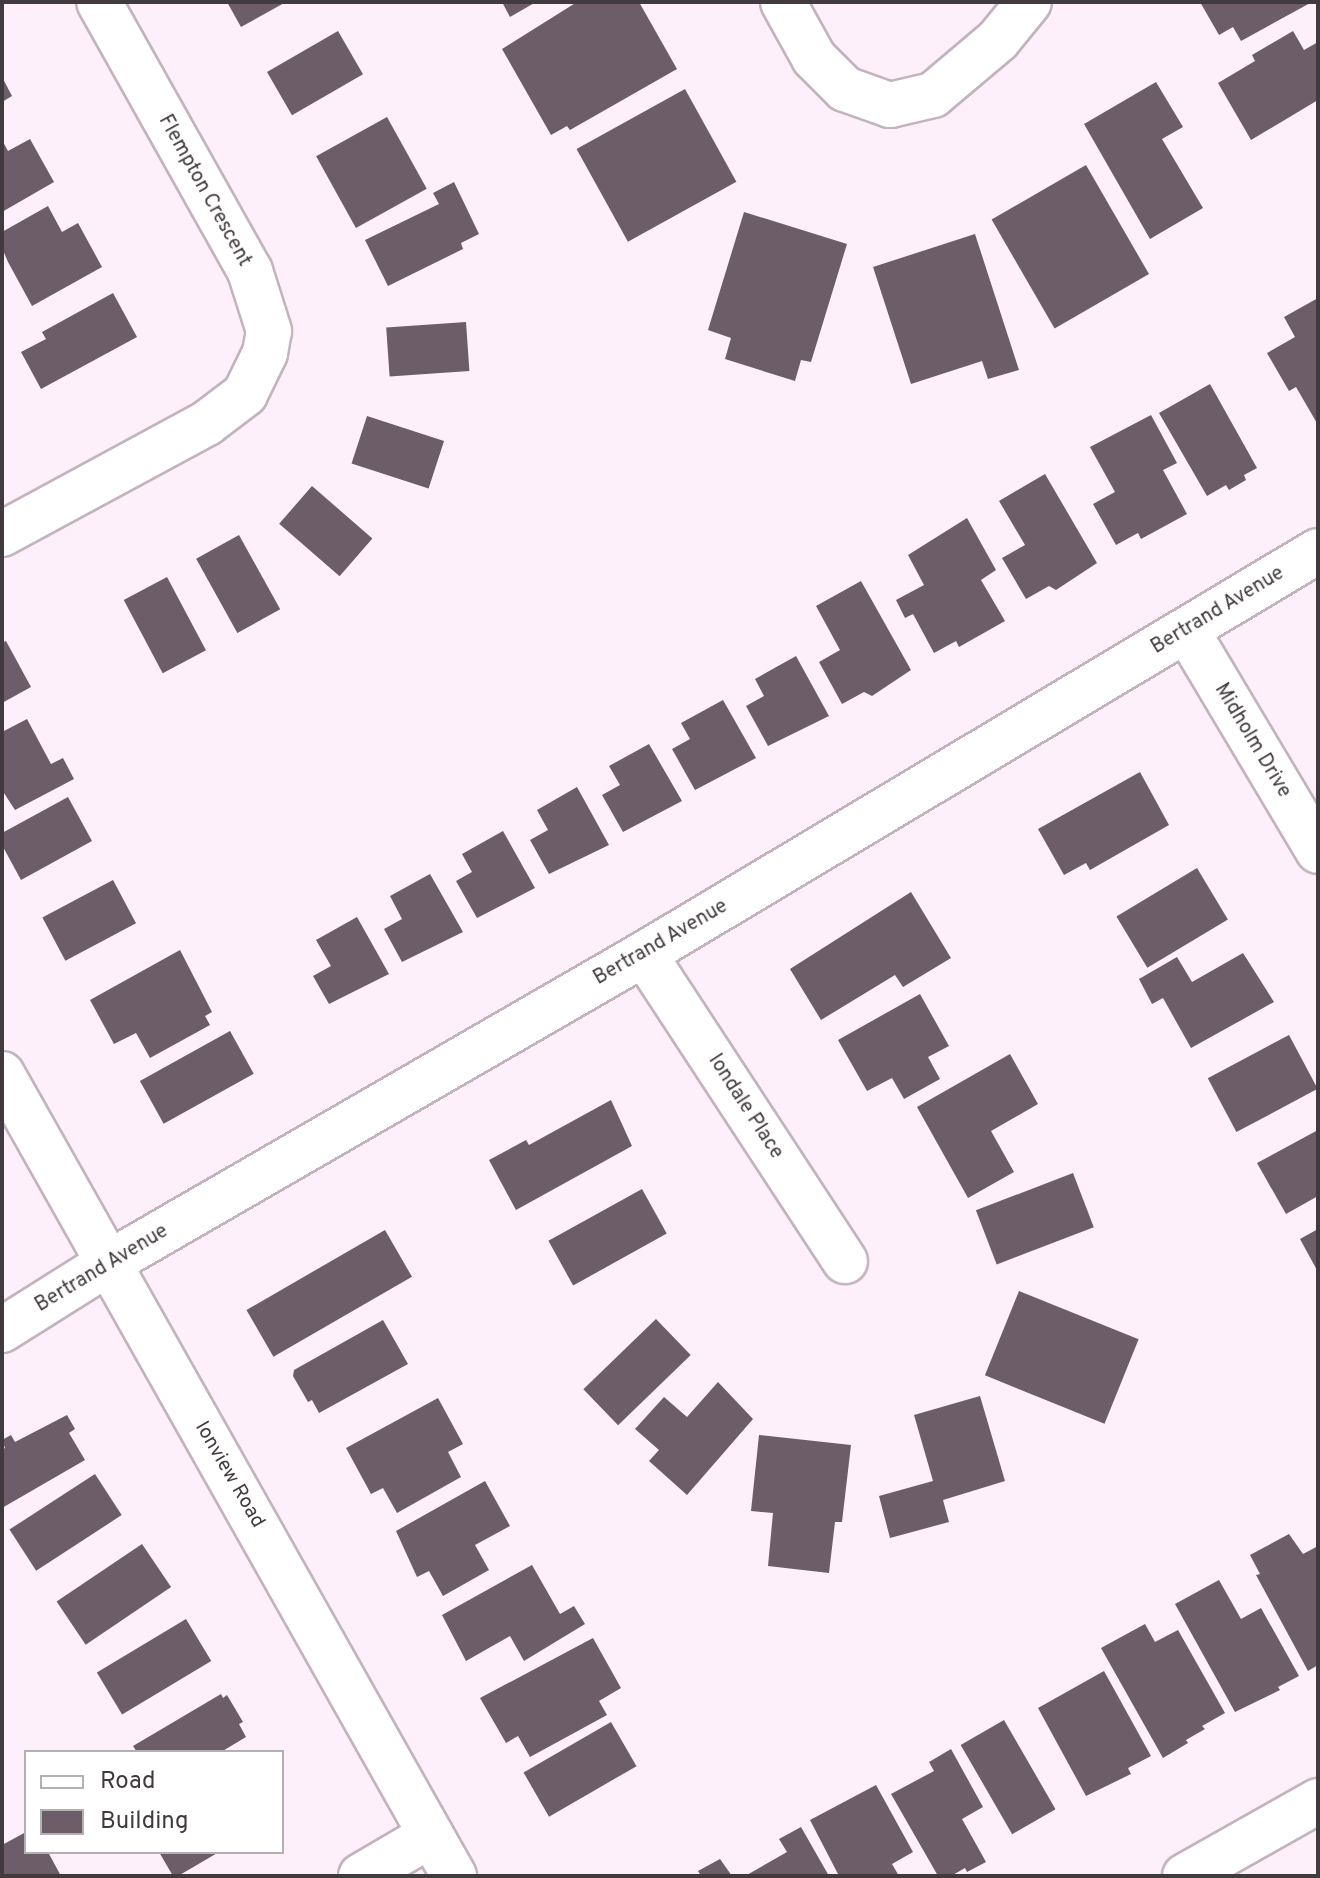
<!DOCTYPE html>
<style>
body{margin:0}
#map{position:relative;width:1320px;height:1878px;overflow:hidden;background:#fdf0fa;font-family:Overpass,sans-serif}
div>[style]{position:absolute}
.building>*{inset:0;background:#6c5d68;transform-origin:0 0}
.roads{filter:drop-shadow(2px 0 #c3b3bf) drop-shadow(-2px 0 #c3b3bf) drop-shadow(0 2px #c3b3bf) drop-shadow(0 -2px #c3b3bf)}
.minor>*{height:44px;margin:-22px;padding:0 22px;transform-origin:22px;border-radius:22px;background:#fff}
.tertiary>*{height:44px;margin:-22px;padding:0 22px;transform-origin:22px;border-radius:22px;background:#fff}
span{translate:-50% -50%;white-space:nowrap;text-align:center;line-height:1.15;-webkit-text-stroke:8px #fff;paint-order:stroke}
.street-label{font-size:20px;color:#413a3f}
.frame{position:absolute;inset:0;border:4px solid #413a3f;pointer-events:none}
.legend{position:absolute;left:24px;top:1750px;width:260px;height:104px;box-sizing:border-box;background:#fff;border:2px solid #b3b0b2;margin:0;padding:10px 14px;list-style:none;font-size:24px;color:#413a3f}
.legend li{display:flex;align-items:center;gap:16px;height:40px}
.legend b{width:40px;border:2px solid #b3b0b2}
</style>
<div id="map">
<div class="building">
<i style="clip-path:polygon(227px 2px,286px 2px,241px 27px)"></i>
<i style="clip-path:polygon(502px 2px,536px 2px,510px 17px)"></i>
<i style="clip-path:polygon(577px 2px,639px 2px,677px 69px,570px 130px,567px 126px,551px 135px,502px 49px)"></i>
<i style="clip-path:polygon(1200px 2px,1312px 2px,1241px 41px,1233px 27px,1219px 35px)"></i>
<i style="left:338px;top:31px;width:50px;height:82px;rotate:60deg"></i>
<i style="clip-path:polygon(1293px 31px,1304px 50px,1318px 42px,1318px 100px,1251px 140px,1218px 83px,1255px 61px,1252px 55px)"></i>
<i style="clip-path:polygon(2px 77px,12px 96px,2px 102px)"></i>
<i style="clip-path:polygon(1156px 82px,1183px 127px,1162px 139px,1203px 208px,1150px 239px,1084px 124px)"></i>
<i style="left:685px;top:89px;width:106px;height:124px;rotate:61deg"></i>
<i style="left:387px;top:117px;width:82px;height:81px;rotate:61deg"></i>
<i style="clip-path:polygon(30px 139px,54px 182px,2px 212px,2px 140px,8px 151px)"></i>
<i style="left:1086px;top:165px;width:126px;height:109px;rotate:60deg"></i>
<i style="clip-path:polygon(454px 182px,479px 234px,461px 243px,463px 249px,388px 286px,365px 240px,439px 204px,433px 193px)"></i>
<i style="clip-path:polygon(48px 206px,62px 232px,78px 223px,102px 267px,32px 306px,8px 262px,2px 248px,2px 232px)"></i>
<i style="clip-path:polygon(744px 212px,847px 244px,811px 362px,801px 360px,795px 381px,725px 359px,731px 338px,708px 330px)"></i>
<i style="clip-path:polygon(975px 234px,1019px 370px,988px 379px,982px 361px,911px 384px,873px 267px)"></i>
<i style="clip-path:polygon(113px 293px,137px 337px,41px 389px,21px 352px,46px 339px,42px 332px)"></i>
<i style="clip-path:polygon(1318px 298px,1318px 425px,1296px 387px,1289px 391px,1267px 353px,1295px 337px,1284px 317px)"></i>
<i style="left:466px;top:322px;width:49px;height:80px;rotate:86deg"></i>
<i style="clip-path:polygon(1210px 384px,1257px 468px,1244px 475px,1246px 480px,1229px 490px,1226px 485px,1207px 496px,1159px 413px)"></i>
<i style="clip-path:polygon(1151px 415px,1177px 463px,1163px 470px,1187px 514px,1141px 539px,1138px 533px,1116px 545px,1093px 504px,1115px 492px,1090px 447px)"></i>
<i style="left:367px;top:416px;width:81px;height:50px;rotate:18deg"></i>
<i style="clip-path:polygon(1045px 474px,1097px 563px,1056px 590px,1049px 586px,1026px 599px,1002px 558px,1025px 545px,999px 501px)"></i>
<i style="left:312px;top:486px;width:80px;height:50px;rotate:41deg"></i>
<i style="clip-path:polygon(967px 518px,996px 570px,981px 580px,1005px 621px,959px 647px,956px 641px,934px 653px,913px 614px,905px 618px,896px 600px,924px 585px,908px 555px)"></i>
<i style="left:239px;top:535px;width:85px;height:49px;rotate:61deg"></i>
<i style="left:167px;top:577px;width:83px;height:49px;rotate:62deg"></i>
<i style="clip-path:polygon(861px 581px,911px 670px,872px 696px,864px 692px,842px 704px,819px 662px,840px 650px,816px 606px)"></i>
<i style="clip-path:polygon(6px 641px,31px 687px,2px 703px,2px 643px)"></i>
<i style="clip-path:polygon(796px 656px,829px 716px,768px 746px,746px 706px,764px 696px,755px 679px)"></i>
<i style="clip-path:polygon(723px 700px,756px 758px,695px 790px,672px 749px,690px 739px,681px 723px)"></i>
<i style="clip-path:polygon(27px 719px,51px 764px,63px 758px,74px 779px,15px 810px,2px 790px,2px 732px)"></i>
<i style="clip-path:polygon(649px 744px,682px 801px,623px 832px,602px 795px,620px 785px,609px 766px)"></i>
<i style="clip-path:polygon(1140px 772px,1169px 825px,1090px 870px,1086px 863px,1064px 875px,1038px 829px)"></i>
<i style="clip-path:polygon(577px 787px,609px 845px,549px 874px,530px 840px,548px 830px,537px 810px)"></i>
<i style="clip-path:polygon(68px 797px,92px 841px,21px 880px,2px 845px,2px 833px)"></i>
<i style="clip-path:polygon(503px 831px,535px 888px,477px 918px,456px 881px,472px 872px,462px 854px)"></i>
<i style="left:1197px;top:868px;width:60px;height:94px;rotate:59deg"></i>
<i style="clip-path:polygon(430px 874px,463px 932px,402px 962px,384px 929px,402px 919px,390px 896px)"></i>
<i style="left:113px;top:880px;width:49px;height:80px;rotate:62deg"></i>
<i style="clip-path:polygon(911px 892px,951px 958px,903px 987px,895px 975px,821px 1020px,790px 969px)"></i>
<i style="clip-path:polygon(357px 917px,389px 974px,329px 1004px,313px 976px,331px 966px,316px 940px)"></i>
<i style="clip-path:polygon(180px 950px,212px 1012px,205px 1016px,210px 1025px,150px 1058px,136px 1033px,114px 1044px,90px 1000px)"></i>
<i style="clip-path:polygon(1243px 953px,1274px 1002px,1191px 1048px,1163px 998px,1152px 1004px,1139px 979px,1177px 957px,1192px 982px)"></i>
<i style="clip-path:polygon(920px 994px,949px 1046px,928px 1057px,940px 1079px,904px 1099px,892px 1078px,867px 1091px,838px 1040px)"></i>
<i style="left:230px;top:1031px;width:49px;height:103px;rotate:61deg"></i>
<i style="left:1289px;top:1035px;width:61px;height:92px;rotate:62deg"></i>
<i style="clip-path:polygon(1010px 1054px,1038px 1104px,991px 1131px,1014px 1172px,968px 1198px,917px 1107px)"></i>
<i style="clip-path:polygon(611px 1100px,632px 1146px,516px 1210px,489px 1160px,526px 1140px,529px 1145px)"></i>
<i style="clip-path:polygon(1318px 1130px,1318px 1196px,1286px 1214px,1257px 1163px)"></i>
<i style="left:1073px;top:1173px;width:58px;height:104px;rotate:69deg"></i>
<i style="left:642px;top:1189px;width:51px;height:107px;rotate:61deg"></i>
<i style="clip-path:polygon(1318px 1229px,1318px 1272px,1300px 1239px)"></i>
<i style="left:385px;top:1230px;width:54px;height:160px;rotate:60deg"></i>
<i style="left:1019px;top:1291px;width:129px;height:91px;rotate:22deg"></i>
<i style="left:656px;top:1319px;width:50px;height:101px;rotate:46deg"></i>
<i style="clip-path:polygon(383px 1320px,408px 1364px,319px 1413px,312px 1400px,308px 1402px,293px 1376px,294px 1370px)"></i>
<i style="clip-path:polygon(718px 1382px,753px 1419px,687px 1495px,649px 1461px,659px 1450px,635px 1429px,664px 1397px,687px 1417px)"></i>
<i style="clip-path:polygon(980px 1396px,1005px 1481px,943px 1500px,949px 1522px,890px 1538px,879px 1496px,933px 1481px,914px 1415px)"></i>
<i style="clip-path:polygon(438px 1398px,463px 1444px,448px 1452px,461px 1477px,397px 1513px,383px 1488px,371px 1494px,346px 1448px)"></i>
<i style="clip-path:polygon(67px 1415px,75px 1429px,69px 1433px,85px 1460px,2px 1508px,2px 1450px,5px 1448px,2px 1440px,11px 1435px,15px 1442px)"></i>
<i style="clip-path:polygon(759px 1435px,851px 1445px,842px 1522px,835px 1522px,829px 1573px,768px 1566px,773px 1513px,751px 1511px)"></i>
<i style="left:95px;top:1474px;width:49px;height:102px;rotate:57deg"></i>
<i style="clip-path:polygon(485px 1481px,510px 1526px,475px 1545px,489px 1570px,443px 1596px,429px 1571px,417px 1577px,396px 1531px)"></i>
<i style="clip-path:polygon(1289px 1534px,1303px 1554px,1318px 1546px,1318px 1665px,1308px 1671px,1256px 1575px,1260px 1574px,1250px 1555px)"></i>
<i style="left:142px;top:1544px;width:52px;height:103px;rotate:56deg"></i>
<i style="clip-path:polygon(532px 1565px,560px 1614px,574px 1606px,585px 1624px,524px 1661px,510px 1636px,466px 1661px,442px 1615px)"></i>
<i style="clip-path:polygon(1219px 1580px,1241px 1619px,1261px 1608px,1299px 1676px,1278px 1687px,1280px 1690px,1235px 1712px,1175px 1604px)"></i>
<i style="left:186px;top:1619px;width:49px;height:104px;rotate:59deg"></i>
<i style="clip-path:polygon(1145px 1624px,1155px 1642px,1178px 1630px,1225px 1713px,1202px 1726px,1205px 1729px,1186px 1740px,1188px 1743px,1163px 1758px,1101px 1648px)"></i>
<i style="clip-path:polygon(593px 1638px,621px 1688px,599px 1701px,607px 1715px,530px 1757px,518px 1736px,506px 1743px,480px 1698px)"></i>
<i style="clip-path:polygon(1104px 1671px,1151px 1756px,1128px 1768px,1131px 1774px,1086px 1796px,1038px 1708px)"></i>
<i style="clip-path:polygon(221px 1694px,223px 1698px,227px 1695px,243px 1722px,239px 1724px,246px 1737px,221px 1752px,137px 1752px,133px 1746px)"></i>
<i style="left:1004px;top:1720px;width:103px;height:50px;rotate:60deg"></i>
<i style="left:611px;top:1722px;width:51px;height:101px;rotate:60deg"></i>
<i style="clip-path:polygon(951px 1749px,983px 1807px,962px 1819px,986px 1862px,967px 1872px,965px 1868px,951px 1876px,938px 1876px,891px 1794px,934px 1771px,929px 1762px)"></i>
<i style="clip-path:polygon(876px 1785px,913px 1852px,892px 1864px,899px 1876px,839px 1876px,810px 1820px)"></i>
<i style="clip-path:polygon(801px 1827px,829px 1876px,745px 1876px,787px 1852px,779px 1839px)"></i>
<i style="clip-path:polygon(26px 1832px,26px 1852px,48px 1852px,61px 1876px,2px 1876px,2px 1845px)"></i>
<i style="clip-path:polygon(159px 1852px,219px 1852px,178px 1876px,173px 1876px)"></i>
<i style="clip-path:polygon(720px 1859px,732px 1876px,701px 1876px,698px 1871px)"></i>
</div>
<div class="roads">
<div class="minor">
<i style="left:783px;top:2px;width:64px;rotate:61deg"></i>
<i style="left:814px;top:58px;width:44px;rotate:45deg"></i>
<i style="left:845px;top:89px;width:48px;rotate:19.6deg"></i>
<i style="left:890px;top:105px;width:44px;rotate:-13.1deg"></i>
<i style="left:933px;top:95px;width:85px;rotate:-40.2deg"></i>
<i style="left:998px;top:40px;width:49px;rotate:-50.8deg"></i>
<i style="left:2px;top:534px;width:233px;rotate:-28.4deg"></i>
<i style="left:207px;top:423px;width:48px;rotate:-37.3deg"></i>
<i style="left:245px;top:394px;width:46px;rotate:-64deg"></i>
<i style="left:265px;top:353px;width:22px;rotate:-80deg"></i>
<i style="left:269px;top:331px;width:63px;rotate:-107.6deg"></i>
<i style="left:250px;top:271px;width:308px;rotate:-119.3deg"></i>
<i style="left:1187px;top:631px;width:256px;rotate:59.2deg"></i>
<i style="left:644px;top:954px;width:367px;rotate:56.8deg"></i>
<i style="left:2px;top:1074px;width:921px;rotate:60.59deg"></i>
<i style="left:361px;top:1876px;width:81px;rotate:-30.4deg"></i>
<i style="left:1185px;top:1876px;width:153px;rotate:-29.4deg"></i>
</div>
<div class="tertiary">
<i style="left:2px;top:1330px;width:124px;rotate:-32.2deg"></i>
<i style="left:107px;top:1264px;width:620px;rotate:-30deg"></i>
<i style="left:644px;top:954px;width:785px;rotate:-30.88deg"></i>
</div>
</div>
<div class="street-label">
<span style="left:204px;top:191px;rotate:61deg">Flempton Crescent</span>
<span style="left:1218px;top:611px;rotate:-31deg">Bertrand Avenue</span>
<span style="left:1252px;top:741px;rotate:59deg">Midholm Drive</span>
<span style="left:661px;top:943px;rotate:-30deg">Bertrand Avenue</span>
<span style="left:745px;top:1107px;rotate:57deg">Iondale Place</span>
<span style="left:102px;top:1269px;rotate:-31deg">Bertrand Avenue</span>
<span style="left:229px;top:1475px;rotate:60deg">Ionview Road</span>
</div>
<div class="frame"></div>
<ul class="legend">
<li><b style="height:10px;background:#fff"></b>Road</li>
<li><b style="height:22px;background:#6c5d68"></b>Building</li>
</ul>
</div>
